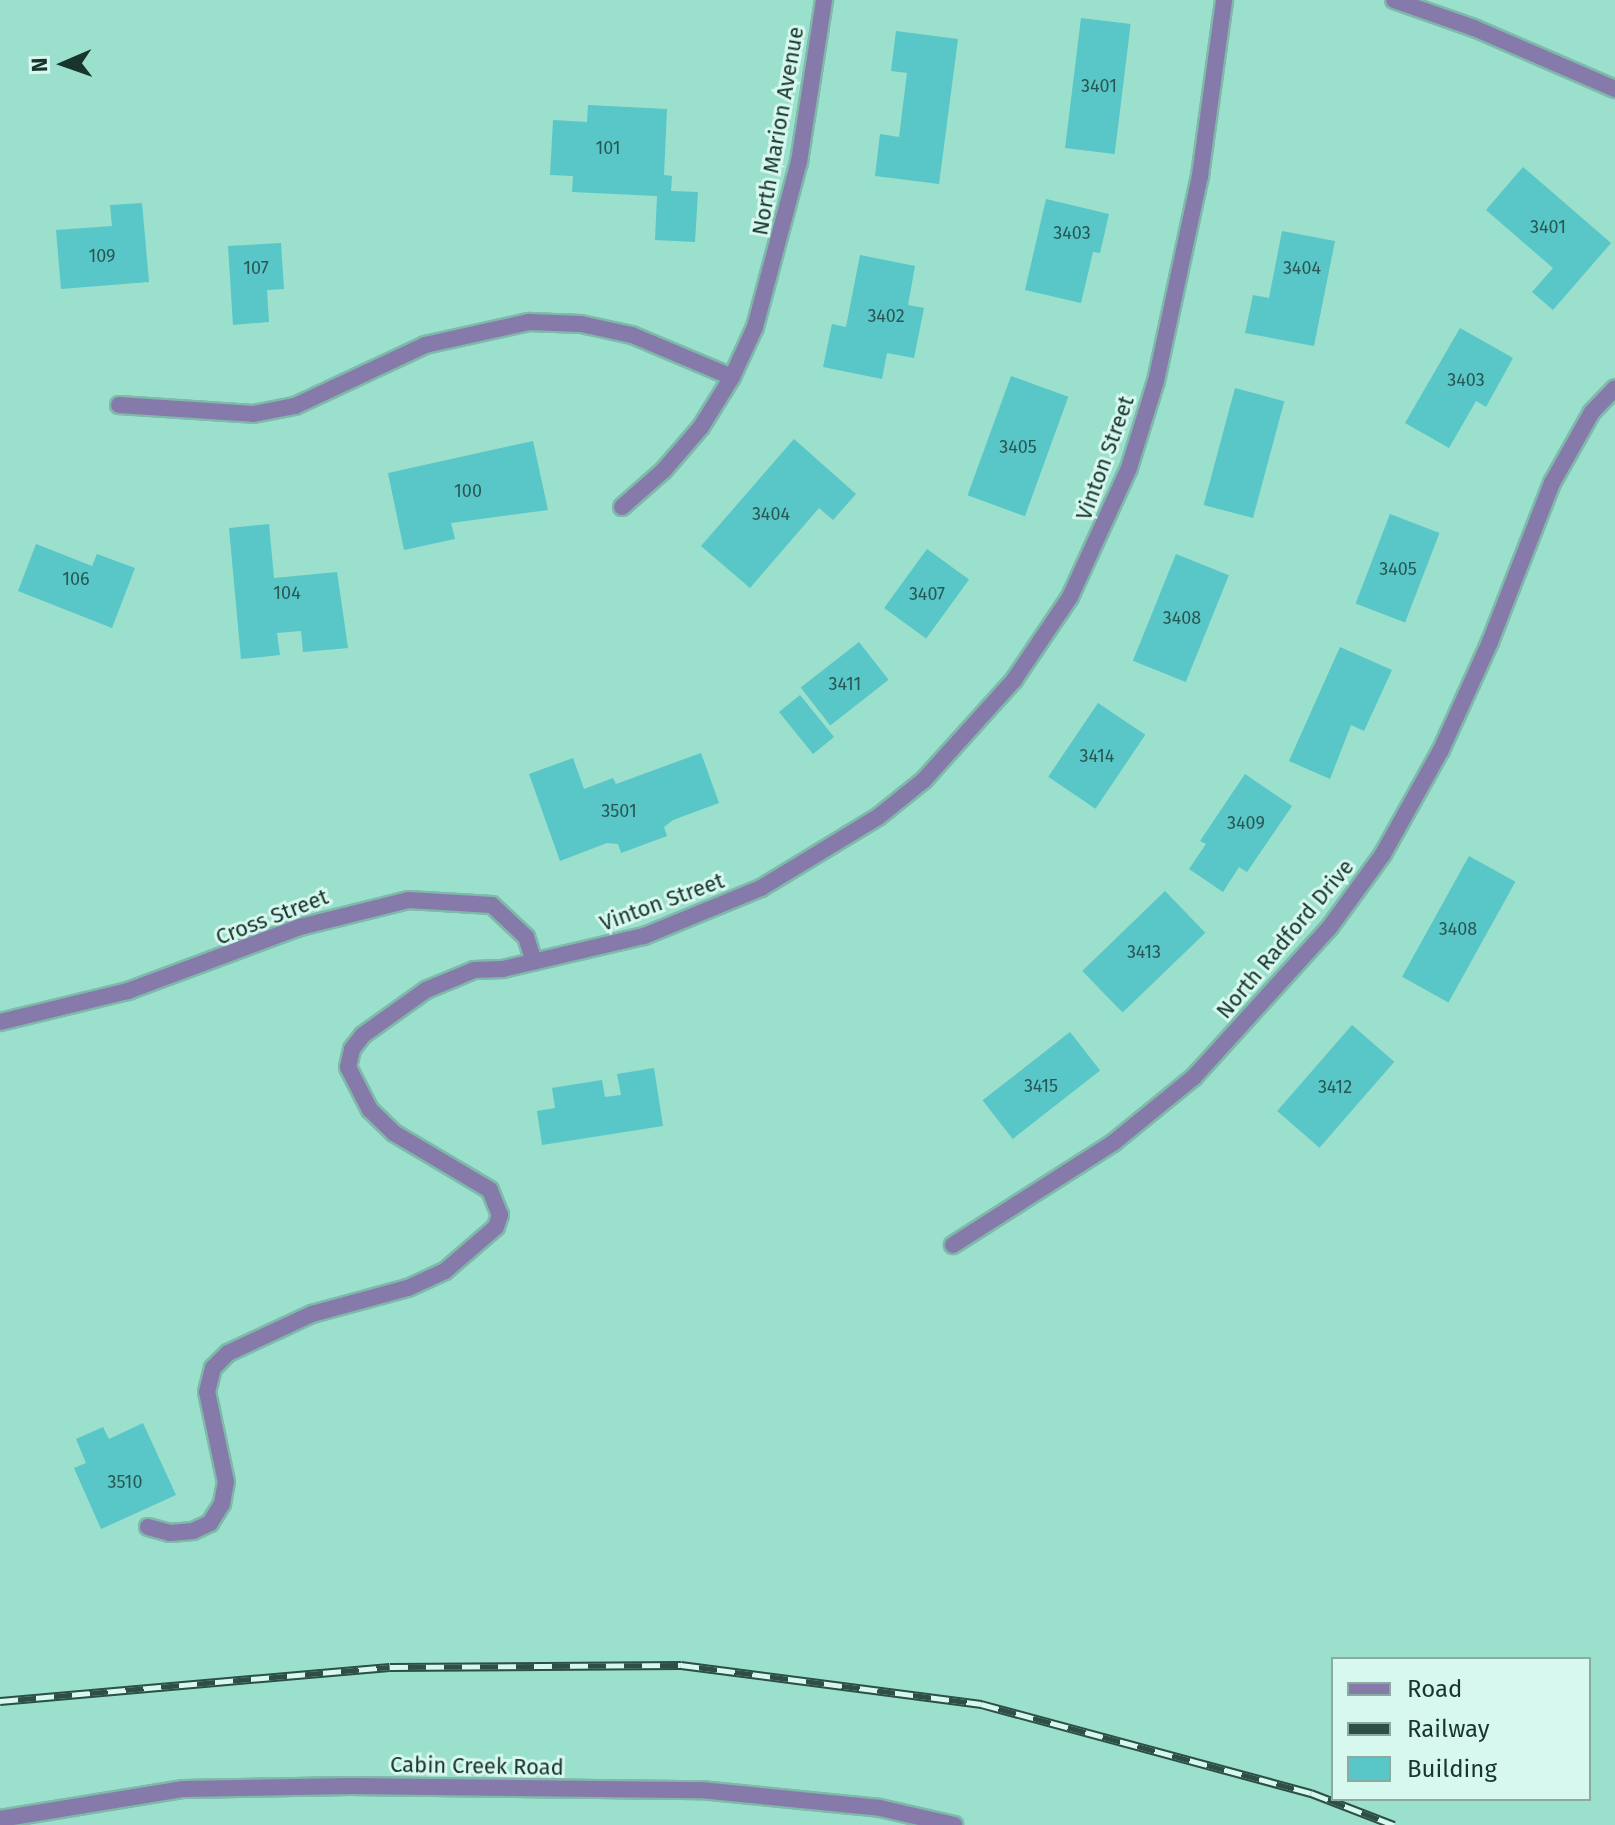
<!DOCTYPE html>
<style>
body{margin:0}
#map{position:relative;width:1615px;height:1825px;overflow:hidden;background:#9bdfcd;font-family:"Fira Sans",sans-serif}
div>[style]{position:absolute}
.building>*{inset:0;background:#59c6c7;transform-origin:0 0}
.roads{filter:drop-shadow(2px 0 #7eb9aa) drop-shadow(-2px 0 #7eb9aa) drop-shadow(0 2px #7eb9aa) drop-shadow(0 -2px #7eb9aa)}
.service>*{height:16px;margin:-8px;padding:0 8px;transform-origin:8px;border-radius:8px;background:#867aab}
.minor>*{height:16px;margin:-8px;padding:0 8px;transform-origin:8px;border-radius:8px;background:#867aab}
.rail>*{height:9px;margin-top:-4.5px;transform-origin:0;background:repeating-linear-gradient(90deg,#d7f8ee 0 18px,#2d4f46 0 36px);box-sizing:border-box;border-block:2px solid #2d4f46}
span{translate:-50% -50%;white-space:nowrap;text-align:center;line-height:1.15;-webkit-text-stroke:6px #d7f8ee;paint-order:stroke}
.number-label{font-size:18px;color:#285854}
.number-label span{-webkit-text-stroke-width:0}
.street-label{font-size:22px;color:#18342d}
.legend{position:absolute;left:1331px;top:1657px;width:260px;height:144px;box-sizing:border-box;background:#d7f8ee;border:2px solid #8baaa1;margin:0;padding:10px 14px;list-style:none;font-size:24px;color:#18342d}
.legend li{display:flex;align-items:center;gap:16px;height:40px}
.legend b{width:40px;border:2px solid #8baaa1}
.north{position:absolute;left:24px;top:24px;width:80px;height:80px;-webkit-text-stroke:6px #d7f8ee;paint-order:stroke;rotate:268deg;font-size:22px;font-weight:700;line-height:32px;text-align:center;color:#18342d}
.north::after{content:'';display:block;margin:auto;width:28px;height:36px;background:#18342d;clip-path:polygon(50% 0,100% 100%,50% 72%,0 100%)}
</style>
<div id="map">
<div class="building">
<i style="left:1081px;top:18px;width:50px;height:131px;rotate:7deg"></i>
<i style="clip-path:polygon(896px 31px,958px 39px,939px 184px,875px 176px,880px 134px,899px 137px,907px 73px,891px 71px)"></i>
<i style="clip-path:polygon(588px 105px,667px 109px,664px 175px,672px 176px,671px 191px,698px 192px,695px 242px,655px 240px,657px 196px,572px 192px,573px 176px,550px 175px,553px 120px,587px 122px)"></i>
<i style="clip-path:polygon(1523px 167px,1611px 243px,1553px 310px,1532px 292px,1553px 268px,1486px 210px)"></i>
<i style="clip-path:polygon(1046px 199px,1109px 214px,1100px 253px,1093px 252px,1081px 303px,1025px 290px)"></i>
<i style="clip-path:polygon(142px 203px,149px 282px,61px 289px,56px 230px,112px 226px,110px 205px)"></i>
<i style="clip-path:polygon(1282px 231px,1335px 241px,1314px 346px,1245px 333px,1253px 295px,1269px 298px)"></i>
<i style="clip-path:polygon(281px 243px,284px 289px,267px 290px,269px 322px,233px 325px,228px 246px)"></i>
<i style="clip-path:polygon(860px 255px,915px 266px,908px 305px,924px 308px,914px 358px,887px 353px,882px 379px,823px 367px,832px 324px,846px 327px)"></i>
<i style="clip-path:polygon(1460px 328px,1513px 358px,1486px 407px,1476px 401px,1449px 448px,1405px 423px)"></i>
<i style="left:1011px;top:376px;width:61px;height:127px;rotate:20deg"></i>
<i style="left:1235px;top:388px;width:51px;height:121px;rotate:15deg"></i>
<i style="clip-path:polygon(794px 439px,856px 494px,833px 520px,819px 508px,750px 588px,701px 546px)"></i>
<i style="clip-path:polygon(533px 441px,548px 510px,451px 523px,455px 539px,404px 550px,388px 473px)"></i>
<i style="left:1390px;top:514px;width:53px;height:96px;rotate:21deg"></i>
<i style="clip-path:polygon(269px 524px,274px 578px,337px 572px,348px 648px,303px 652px,301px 631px,277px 633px,280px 655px,241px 659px,229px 528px)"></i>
<i style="clip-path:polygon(36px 544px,92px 566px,97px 554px,135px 568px,112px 628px,18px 591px)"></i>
<i style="left:927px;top:549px;width:52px;height:73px;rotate:36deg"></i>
<i style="left:1176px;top:554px;width:57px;height:115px;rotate:22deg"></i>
<i style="left:859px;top:642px;width:48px;height:74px;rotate:52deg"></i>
<i style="clip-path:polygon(1340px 647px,1392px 670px,1364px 731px,1351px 725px,1330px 779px,1289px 761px)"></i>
<i style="left:800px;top:695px;width:54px;height:27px;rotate:51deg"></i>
<i style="left:1098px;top:703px;width:57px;height:89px;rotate:34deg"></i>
<i style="clip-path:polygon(701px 753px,719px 803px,673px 820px,664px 827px,667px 836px,621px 853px,618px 844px,607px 843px,560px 861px,529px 774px,573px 758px,584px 789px,613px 778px,616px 784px)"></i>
<i style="clip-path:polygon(1245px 774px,1292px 806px,1247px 872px,1239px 867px,1223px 892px,1189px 869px,1206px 844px,1200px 841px)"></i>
<i style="left:1469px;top:856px;width:53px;height:138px;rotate:29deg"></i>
<i style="left:1165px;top:891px;width:58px;height:115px;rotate:46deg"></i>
<i style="left:1352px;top:1025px;width:56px;height:114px;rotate:41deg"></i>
<i style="left:1070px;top:1032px;width:49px;height:111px;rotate:52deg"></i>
<i style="clip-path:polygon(654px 1068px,663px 1126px,542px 1145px,537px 1111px,555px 1108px,552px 1088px,602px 1080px,605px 1097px,621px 1095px,617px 1074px)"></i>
<i style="clip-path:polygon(143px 1423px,176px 1495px,101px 1529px,74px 1468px,86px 1463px,76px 1439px,103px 1427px,109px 1439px)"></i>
</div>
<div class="roads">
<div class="service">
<i style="left:0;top:1022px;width:132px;rotate:-13.6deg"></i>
<i style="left:128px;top:991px;width:184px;rotate:-20.4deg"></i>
<i style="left:300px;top:927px;width:111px;rotate:-14deg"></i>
<i style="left:408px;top:900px;width:84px;rotate:3.4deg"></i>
<i style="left:492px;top:905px;width:47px;rotate:43.3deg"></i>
<i style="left:526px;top:937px;width:26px;rotate:72deg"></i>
<i style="left:148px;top:1527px;width:23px;rotate:15deg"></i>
<i style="left:170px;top:1533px;width:23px;rotate:-5deg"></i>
<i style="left:193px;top:1531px;width:19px;rotate:-25deg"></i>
<i style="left:210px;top:1523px;width:22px;rotate:-58deg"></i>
<i style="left:222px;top:1504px;width:22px;rotate:-80deg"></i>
<i style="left:226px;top:1482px;width:92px;rotate:-101.9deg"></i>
<i style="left:207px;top:1392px;width:25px;rotate:-76deg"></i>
<i style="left:213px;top:1368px;width:21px;rotate:-45deg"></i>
<i style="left:228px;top:1353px;width:93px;rotate:-24.9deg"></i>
<i style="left:312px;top:1314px;width:99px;rotate:-15.2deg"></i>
<i style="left:408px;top:1288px;width:41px;rotate:-24.7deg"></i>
<i style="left:445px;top:1271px;width:67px;rotate:-40.8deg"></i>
<i style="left:496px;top:1227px;width:13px;rotate:-72deg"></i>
<i style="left:500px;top:1215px;width:27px;rotate:-112deg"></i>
<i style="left:490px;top:1190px;width:112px;rotate:-149.3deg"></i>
<i style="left:394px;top:1133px;width:33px;rotate:-136deg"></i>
<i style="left:370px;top:1110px;width:48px;rotate:-117.1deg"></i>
<i style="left:348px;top:1067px;width:18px;rotate:-77deg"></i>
<i style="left:352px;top:1049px;width:18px;rotate:-52deg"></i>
<i style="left:363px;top:1035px;width:77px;rotate:-35.5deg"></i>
<i style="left:426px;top:990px;width:52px;rotate:-22.6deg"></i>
<i style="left:474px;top:970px;width:29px;rotate:-2deg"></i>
</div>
<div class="minor">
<i style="left:1394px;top:0;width:85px;rotate:19.3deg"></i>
<i style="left:1474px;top:28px;width:154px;rotate:23.4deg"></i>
<i style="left:119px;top:405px;width:134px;rotate:3.8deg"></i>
<i style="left:253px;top:414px;width:43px;rotate:-10.8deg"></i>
<i style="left:295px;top:406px;width:144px;rotate:-25.1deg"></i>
<i style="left:425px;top:345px;width:107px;rotate:-12.5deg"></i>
<i style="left:529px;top:322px;width:52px;rotate:2.2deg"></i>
<i style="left:581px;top:324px;width:52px;rotate:12.2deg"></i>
<i style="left:632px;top:335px;width:108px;rotate:22.8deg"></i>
<i style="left:622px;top:507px;width:56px;rotate:-41.4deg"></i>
<i style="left:664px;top:470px;width:57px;rotate:-49.3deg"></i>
<i style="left:701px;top:427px;width:59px;rotate:-58.2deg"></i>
<i style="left:732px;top:377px;width:55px;rotate:-65.3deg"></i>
<i style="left:755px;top:327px;width:171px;rotate:-75.1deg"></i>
<i style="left:799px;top:162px;width:164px;rotate:-81.2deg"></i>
<i style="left:503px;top:969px;width:145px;rotate:-13.2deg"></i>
<i style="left:644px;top:936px;width:126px;rotate:-22.3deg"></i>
<i style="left:761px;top:888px;width:137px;rotate:-31.3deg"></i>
<i style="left:878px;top:817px;width:59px;rotate:-38.8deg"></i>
<i style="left:924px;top:780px;width:135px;rotate:-48deg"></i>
<i style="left:1014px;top:680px;width:100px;rotate:-56deg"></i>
<i style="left:1070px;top:597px;width:142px;rotate:-65.4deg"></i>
<i style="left:1129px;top:468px;width:91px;rotate:-72.8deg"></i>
<i style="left:1156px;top:381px;width:210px;rotate:-77.9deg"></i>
<i style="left:1200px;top:176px;width:178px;rotate:-82.2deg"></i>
<i style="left:953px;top:1245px;width:190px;rotate:-32.5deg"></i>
<i style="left:1113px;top:1143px;width:104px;rotate:-39.2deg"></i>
<i style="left:1194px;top:1077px;width:202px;rotate:-47.8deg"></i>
<i style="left:1330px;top:927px;width:90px;rotate:-54deg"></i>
<i style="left:1383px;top:854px;width:119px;rotate:-60.9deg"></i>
<i style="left:1441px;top:750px;width:119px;rotate:-65.6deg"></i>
<i style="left:1490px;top:642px;width:171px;rotate:-68.7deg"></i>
<i style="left:1552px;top:483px;width:81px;rotate:-60.6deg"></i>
<i style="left:1592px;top:412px;width:33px;rotate:-46deg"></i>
<i style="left:0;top:1819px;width:186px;rotate:-9.3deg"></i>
<i style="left:184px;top:1789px;width:166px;rotate:-1deg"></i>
<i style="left:350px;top:1786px;width:351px;rotate:0.7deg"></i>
<i style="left:701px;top:1790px;width:180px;rotate:5.7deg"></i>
<i style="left:880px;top:1808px;width:76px;rotate:12.9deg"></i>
</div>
</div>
<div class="rail">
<i style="left:0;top:1701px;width:391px;rotate:-5deg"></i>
<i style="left:390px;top:1667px;width:291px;rotate:-0.4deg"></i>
<i style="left:681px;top:1665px;width:303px;rotate:7.4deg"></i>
<i style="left:981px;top:1704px;width:342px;rotate:15.1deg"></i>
<i style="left:1311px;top:1793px;width:89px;rotate:21.1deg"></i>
</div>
<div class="number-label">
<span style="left:1099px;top:86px">3401</span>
<span style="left:608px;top:148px">101</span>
<span style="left:1548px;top:227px">3401</span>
<span style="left:1072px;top:233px">3403</span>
<span style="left:102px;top:256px">109</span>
<span style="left:256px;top:268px">107</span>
<span style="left:1302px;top:268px">3404</span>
<span style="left:886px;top:316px">3402</span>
<span style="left:1466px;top:380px">3403</span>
<span style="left:1018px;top:447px">3405</span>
<span style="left:468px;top:491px">100</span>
<span style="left:771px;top:514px">3404</span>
<span style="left:1398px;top:569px">3405</span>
<span style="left:76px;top:579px">106</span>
<span style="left:287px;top:593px">104</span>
<span style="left:927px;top:594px">3407</span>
<span style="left:1182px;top:618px">3408</span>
<span style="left:845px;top:684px">3411</span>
<span style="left:1097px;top:756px">3414</span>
<span style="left:619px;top:811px">3501</span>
<span style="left:1246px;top:823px">3409</span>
<span style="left:1458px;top:929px">3408</span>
<span style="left:1144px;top:952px">3413</span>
<span style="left:1041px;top:1086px">3415</span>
<span style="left:1335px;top:1087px">3412</span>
<span style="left:125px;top:1482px">3510</span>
</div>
<div class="street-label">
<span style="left:778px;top:131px;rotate:-80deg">North Marion Avenue</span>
<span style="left:1105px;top:458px;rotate:-70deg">Vinton Street</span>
<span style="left:662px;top:902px;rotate:-20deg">Vinton Street</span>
<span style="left:272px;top:917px;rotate:-21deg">Cross Street</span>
<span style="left:1285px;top:939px;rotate:-50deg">North Radford Drive</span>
<span style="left:477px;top:1766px;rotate:1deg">Cabin Creek Road</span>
</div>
<ul class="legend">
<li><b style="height:10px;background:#867aab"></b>Road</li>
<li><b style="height:10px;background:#2d4f46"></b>Railway</li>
<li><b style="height:22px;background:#59c6c7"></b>Building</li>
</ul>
<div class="north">N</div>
</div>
